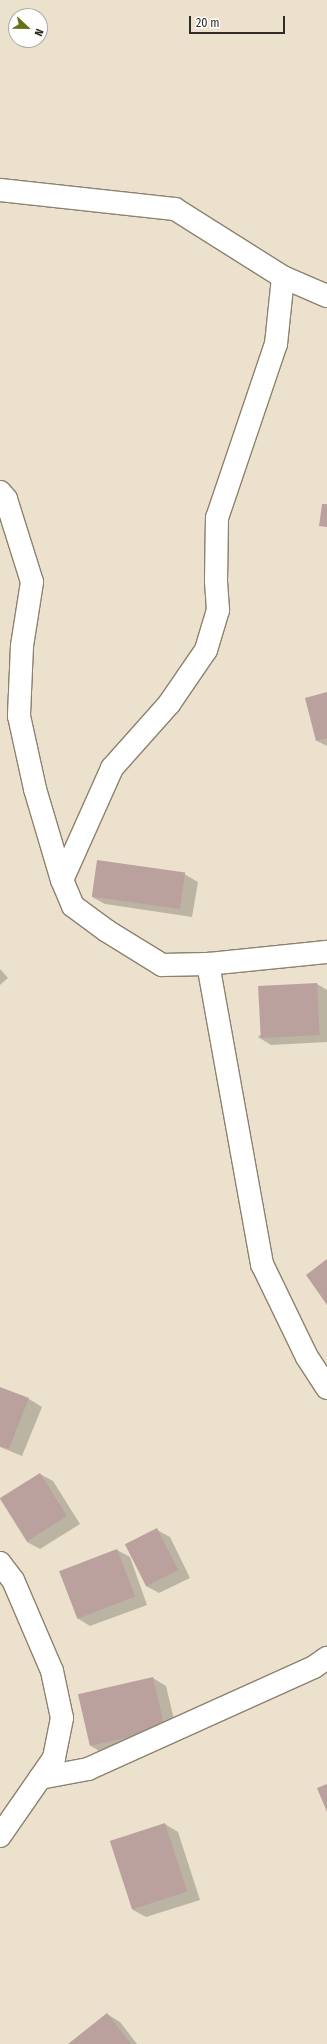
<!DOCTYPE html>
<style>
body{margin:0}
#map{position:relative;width:327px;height:2044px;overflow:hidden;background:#ece1cc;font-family:"Fira Sans Condensed",sans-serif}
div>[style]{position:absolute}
.shadow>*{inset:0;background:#0003}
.building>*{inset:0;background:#baa19e;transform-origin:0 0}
.roads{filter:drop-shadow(1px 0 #8c826f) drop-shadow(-1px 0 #8c826f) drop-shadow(0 1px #8c826f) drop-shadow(0 -1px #8c826f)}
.street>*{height:22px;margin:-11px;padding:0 11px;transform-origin:11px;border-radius:11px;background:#fff}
span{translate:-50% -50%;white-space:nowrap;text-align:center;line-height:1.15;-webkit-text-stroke:3.5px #fff;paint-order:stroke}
.north{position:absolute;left:8px;top:8px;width:40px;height:40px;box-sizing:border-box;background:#fff;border:1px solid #acaba7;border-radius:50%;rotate:112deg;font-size:11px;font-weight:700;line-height:16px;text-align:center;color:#302c24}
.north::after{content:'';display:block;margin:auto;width:14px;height:18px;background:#687017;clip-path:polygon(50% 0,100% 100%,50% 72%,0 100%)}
.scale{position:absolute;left:189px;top:16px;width:96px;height:18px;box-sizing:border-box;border:2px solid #302c24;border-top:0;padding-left:5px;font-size:12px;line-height:14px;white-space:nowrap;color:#302c24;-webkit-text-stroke:3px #fff;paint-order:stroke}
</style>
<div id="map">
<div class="shadow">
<i style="clip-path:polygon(327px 693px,327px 746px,317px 741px)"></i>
<i style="clip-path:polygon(184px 874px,198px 882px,192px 917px,105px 904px,92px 897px)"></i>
<i style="clip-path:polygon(0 969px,8px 978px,0 985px)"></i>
<i style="clip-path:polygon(317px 984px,327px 990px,327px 1042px,271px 1045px,258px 1037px)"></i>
<i style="clip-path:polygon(0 1389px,29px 1399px,42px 1407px,22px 1456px,0 1447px)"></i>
<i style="clip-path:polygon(40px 1474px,53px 1481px,80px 1524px,40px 1549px,27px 1542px,0 1499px)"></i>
<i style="clip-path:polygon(157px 1530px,170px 1537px,190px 1578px,159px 1593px,146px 1586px,126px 1545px)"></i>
<i style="clip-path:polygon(117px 1550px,130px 1557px,147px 1605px,90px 1626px,77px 1618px)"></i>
<i style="clip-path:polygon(153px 1678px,166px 1686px,178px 1736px,104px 1754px,91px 1746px)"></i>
<i style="clip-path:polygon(165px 1824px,178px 1832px,200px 1900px,146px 1917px,133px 1910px,111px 1841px)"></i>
<i style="clip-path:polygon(107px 2014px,120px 2022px,137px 2044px,70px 2044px)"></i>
</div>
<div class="building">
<i style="clip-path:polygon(322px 504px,327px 504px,327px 527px,319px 526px)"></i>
<i style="clip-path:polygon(327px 692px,327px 738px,316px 741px,305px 698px)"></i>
<i style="left:97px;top:860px;width:89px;height:37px;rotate:8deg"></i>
<i style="left:317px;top:983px;width:52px;height:59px;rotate:87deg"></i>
<i style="clip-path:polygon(327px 1259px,327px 1305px,306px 1275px)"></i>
<i style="clip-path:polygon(0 1387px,29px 1398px,9px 1449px,0 1446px)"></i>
<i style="left:40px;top:1473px;width:51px;height:47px;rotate:58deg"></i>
<i style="left:157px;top:1528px;width:47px;height:36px;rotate:63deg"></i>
<i style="left:117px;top:1549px;width:51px;height:62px;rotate:69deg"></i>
<i style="left:153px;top:1677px;width:53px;height:77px;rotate:77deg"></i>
<i style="clip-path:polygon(327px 1784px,327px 1812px,317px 1788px)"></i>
<i style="left:165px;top:1823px;width:72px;height:58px;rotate:72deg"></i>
<i style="clip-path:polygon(107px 2013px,131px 2044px,68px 2044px)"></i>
</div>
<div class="roads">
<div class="street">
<i style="left:0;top:190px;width:176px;rotate:6.2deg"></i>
<i style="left:175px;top:209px;width:128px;rotate:32.2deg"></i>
<i style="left:283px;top:277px;width:48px;rotate:23.4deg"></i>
<i style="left:0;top:492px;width:9px;rotate:49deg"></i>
<i style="left:6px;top:499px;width:87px;rotate:72.6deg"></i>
<i style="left:32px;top:582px;width:65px;rotate:98.9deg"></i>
<i style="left:22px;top:646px;width:70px;rotate:92.5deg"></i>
<i style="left:19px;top:716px;width:75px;rotate:77.6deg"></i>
<i style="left:35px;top:789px;width:95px;rotate:73.5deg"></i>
<i style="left:62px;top:880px;width:28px;rotate:67deg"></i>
<i style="left:73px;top:906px;width:42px;rotate:36.3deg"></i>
<i style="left:107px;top:931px;width:65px;rotate:31.7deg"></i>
<i style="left:162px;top:965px;width:46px;rotate:-1.2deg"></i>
<i style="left:208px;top:964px;width:120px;rotate:-5.8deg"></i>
<i style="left:62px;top:880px;width:123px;rotate:-65.9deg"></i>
<i style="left:112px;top:768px;width:86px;rotate:-48.3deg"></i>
<i style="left:169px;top:704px;width:65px;rotate:-55.6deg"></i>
<i style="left:206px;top:650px;width:42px;rotate:-73.3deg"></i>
<i style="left:218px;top:610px;width:29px;rotate:-94deg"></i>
<i style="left:216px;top:581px;width:63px;rotate:-89.1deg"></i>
<i style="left:217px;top:518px;width:184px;rotate:-71.3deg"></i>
<i style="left:276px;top:344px;width:67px;rotate:-84deg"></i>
<i style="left:208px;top:964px;width:305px;rotate:79.8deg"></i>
<i style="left:262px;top:1264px;width:103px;rotate:64.2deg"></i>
<i style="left:307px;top:1357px;width:37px;rotate:57deg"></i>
<i style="left:0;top:1563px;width:21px;rotate:53deg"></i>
<i style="left:13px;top:1580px;width:99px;rotate:66.8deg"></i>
<i style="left:52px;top:1671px;width:48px;rotate:78deg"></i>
<i style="left:62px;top:1718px;width:41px;rotate:101.3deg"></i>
<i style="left:54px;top:1758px;width:95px;rotate:124.7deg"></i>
<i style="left:40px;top:1778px;width:49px;rotate:-10.6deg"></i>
<i style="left:88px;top:1769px;width:248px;rotate:-24.3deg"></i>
<i style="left:314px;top:1667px;width:16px;rotate:-35deg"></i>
</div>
</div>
<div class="north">N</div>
<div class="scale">20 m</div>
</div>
